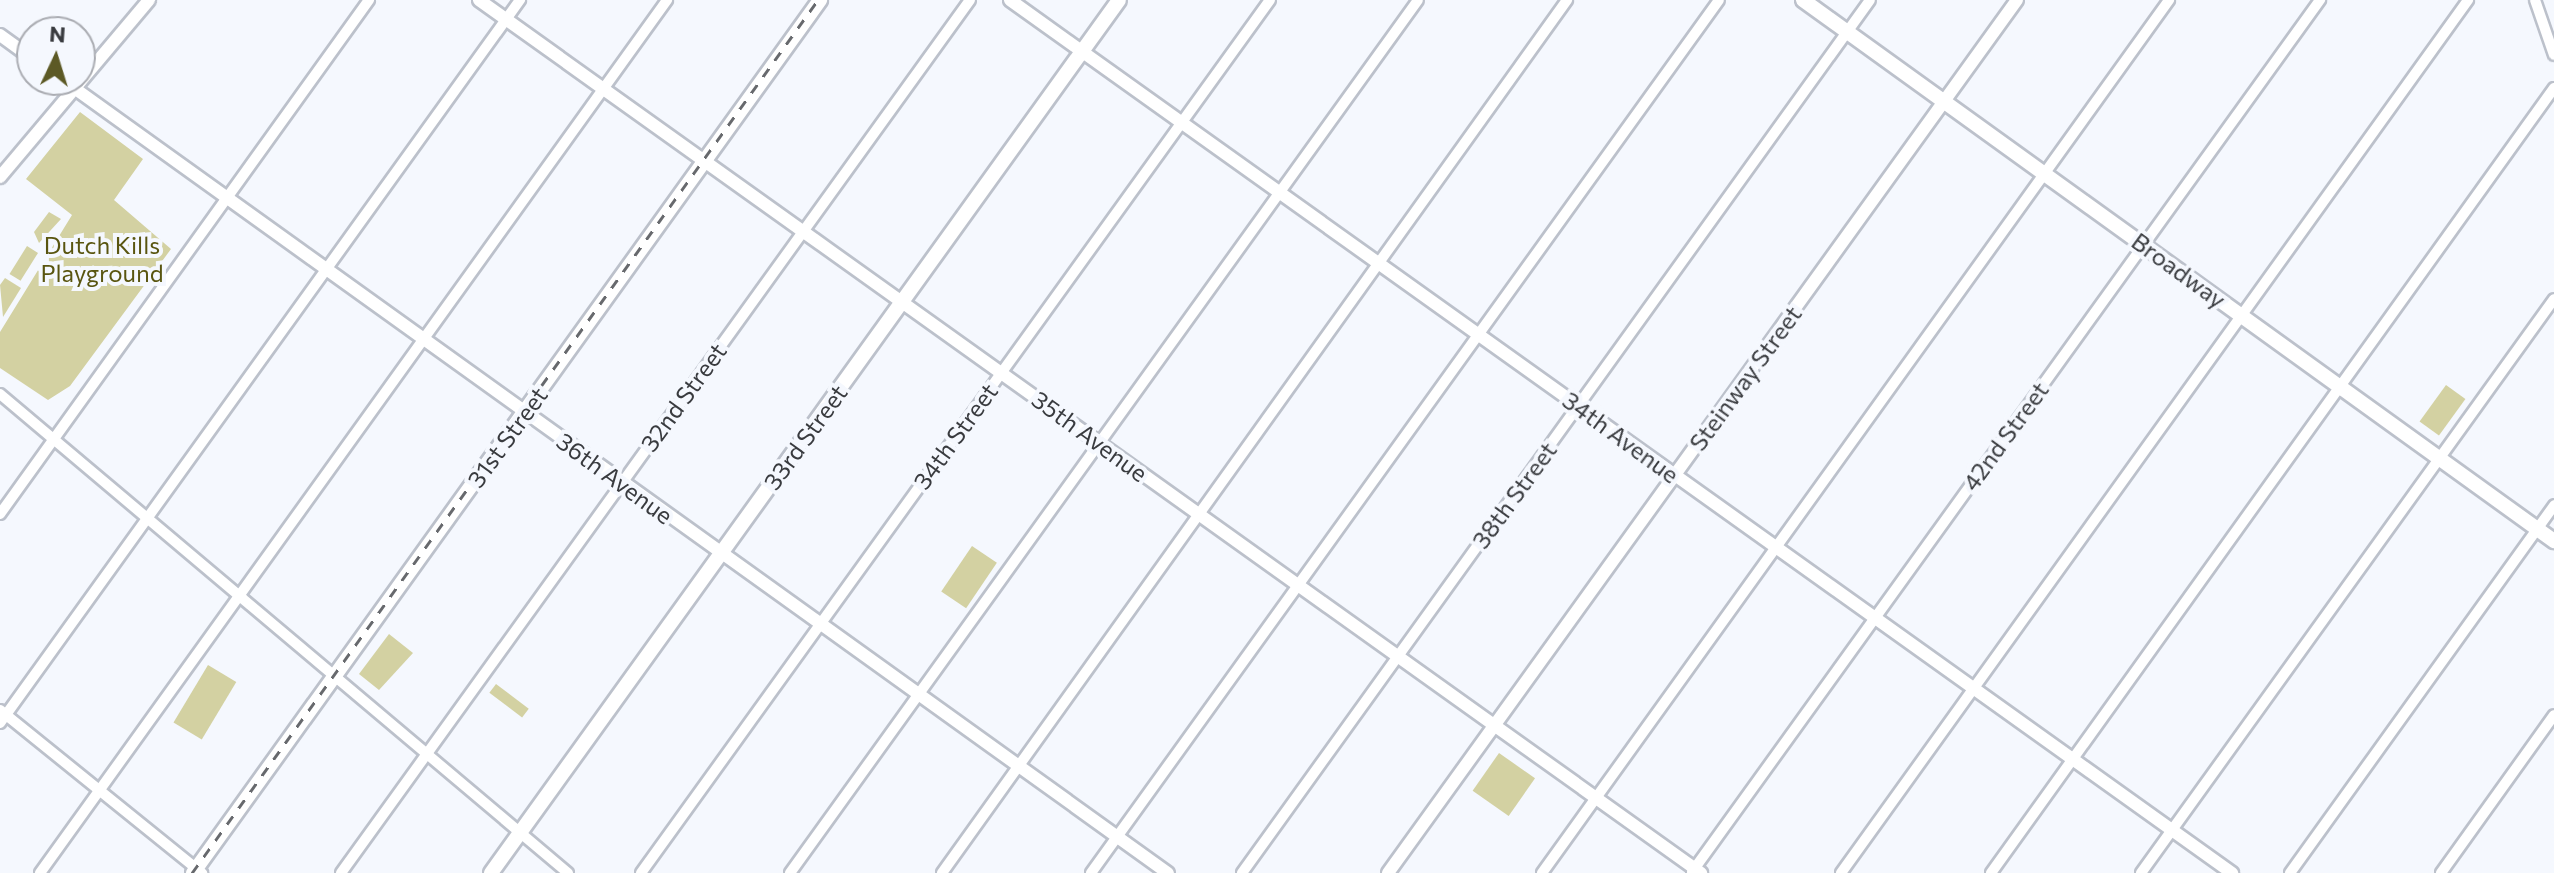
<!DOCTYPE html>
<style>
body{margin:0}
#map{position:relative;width:2554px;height:873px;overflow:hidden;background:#f5f8fe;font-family:Commissioner,sans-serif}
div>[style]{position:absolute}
.green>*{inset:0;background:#d3d1a2;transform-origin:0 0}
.roads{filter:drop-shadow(2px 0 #bcc1cb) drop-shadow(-2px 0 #bcc1cb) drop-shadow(0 2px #bcc1cb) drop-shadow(0 -2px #bcc1cb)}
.minor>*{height:10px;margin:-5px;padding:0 5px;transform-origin:5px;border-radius:5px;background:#fff}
.tertiary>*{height:12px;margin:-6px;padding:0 6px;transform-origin:6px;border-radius:6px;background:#fff}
.secondary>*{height:14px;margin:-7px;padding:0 7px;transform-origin:7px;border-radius:7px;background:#fff}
.rail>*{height:3px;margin-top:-1.5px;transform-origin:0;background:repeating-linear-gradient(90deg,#67696d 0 10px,transparent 0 20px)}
span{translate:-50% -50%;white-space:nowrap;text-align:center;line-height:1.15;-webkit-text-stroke:8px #f5f8fe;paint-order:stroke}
.park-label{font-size:24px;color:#595510}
.street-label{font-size:24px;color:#393b3f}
.north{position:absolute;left:16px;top:16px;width:80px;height:80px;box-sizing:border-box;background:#f5f8fe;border:2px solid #aaacb2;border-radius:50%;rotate:4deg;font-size:22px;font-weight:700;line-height:32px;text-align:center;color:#393b3f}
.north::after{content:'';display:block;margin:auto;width:28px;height:36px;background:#5c5925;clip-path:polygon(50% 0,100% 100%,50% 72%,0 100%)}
</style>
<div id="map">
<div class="green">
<i style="clip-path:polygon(80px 112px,143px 159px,114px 200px,171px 249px,70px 386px,48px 400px,0 368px,0 332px,72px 215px,26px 179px)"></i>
<i style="clip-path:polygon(49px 212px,61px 219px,39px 243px,34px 232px)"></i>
<i style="left:27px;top:246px;width:13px;height:33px;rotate:32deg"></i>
<i style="clip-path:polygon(5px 278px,21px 288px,3px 317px,0 285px)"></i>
<i style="left:2446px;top:385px;width:24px;height:45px;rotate:36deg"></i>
<i style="left:972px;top:546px;width:30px;height:55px;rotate:34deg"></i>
<i style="clip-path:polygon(389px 634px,413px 653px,379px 690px,359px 674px)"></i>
<i style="left:208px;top:665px;width:33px;height:67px;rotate:31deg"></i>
<i style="left:496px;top:684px;width:41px;height:11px;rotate:37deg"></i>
<i style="left:1499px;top:753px;width:44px;height:46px;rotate:35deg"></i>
</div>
<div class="roads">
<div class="minor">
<i style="left:2535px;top:0;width:58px;rotate:70.9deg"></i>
<i style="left:0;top:394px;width:743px;rotate:40.14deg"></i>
<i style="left:0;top:514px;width:633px;rotate:-54.33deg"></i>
<i style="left:0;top:710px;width:260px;rotate:38.9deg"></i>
<i style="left:0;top:723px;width:891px;rotate:-54.28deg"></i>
<i style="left:1692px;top:872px;width:1075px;rotate:-54.24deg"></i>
<i style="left:40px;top:873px;width:1075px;rotate:-54.31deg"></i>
<i style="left:341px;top:873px;width:1076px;rotate:-54.23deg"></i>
<i style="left:641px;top:873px;width:1076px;rotate:-54.23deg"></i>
<i style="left:790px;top:873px;width:1075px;rotate:-54.27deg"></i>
<i style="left:942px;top:873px;width:1074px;rotate:-54.4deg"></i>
<i style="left:1091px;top:873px;width:1075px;rotate:-54.27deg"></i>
<i style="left:1242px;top:873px;width:1075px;rotate:-54.27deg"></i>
<i style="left:1542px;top:873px;width:1075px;rotate:-54.31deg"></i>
<i style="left:1841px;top:873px;width:1075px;rotate:-54.31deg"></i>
<i style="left:1991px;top:873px;width:966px;rotate:-54.35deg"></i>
<i style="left:2141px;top:873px;width:707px;rotate:-54.26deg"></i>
<i style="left:2290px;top:873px;width:453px;rotate:-54.3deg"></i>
<i style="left:2441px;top:873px;width:194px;rotate:-54.4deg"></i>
</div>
<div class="tertiary">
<i style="left:479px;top:0;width:1502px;rotate:35.54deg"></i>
<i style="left:1010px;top:0;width:1502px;rotate:35.54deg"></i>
<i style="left:0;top:35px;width:39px;rotate:36deg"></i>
<i style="left:63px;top:80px;width:1360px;rotate:35.67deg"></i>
<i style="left:0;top:177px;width:231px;rotate:-49.9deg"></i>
<i style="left:1388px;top:873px;width:1076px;rotate:-54.23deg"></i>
</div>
<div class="secondary">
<i style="left:1803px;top:0;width:926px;rotate:35.77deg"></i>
<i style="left:193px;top:873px;width:1075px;rotate:-54.31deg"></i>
<i style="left:491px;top:873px;width:1075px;rotate:-54.27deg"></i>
</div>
</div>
<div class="rail">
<i style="left:192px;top:873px;width:1074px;rotate:-54.36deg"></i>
</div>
<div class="park-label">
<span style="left:102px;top:259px">Dutch Kills<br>Playground</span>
</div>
<div class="street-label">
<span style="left:2179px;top:270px;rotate:36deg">Broadway</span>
<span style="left:1745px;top:378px;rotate:-54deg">Steinway Street</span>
<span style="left:683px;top:397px;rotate:-54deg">32nd Street</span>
<span style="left:955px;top:436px;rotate:-54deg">34th Street</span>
<span style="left:1090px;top:436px;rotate:36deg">35th Avenue</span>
<span style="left:2005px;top:436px;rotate:-54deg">42nd Street</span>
<span style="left:507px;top:437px;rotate:-54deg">31st Street</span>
<span style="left:805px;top:437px;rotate:-54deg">33rd Street</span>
<span style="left:1621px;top:437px;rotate:36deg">34th Avenue</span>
<span style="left:615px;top:478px;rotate:36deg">36th Avenue</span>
<span style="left:1514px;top:495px;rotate:-54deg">38th Street</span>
</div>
<div class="north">N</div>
</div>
